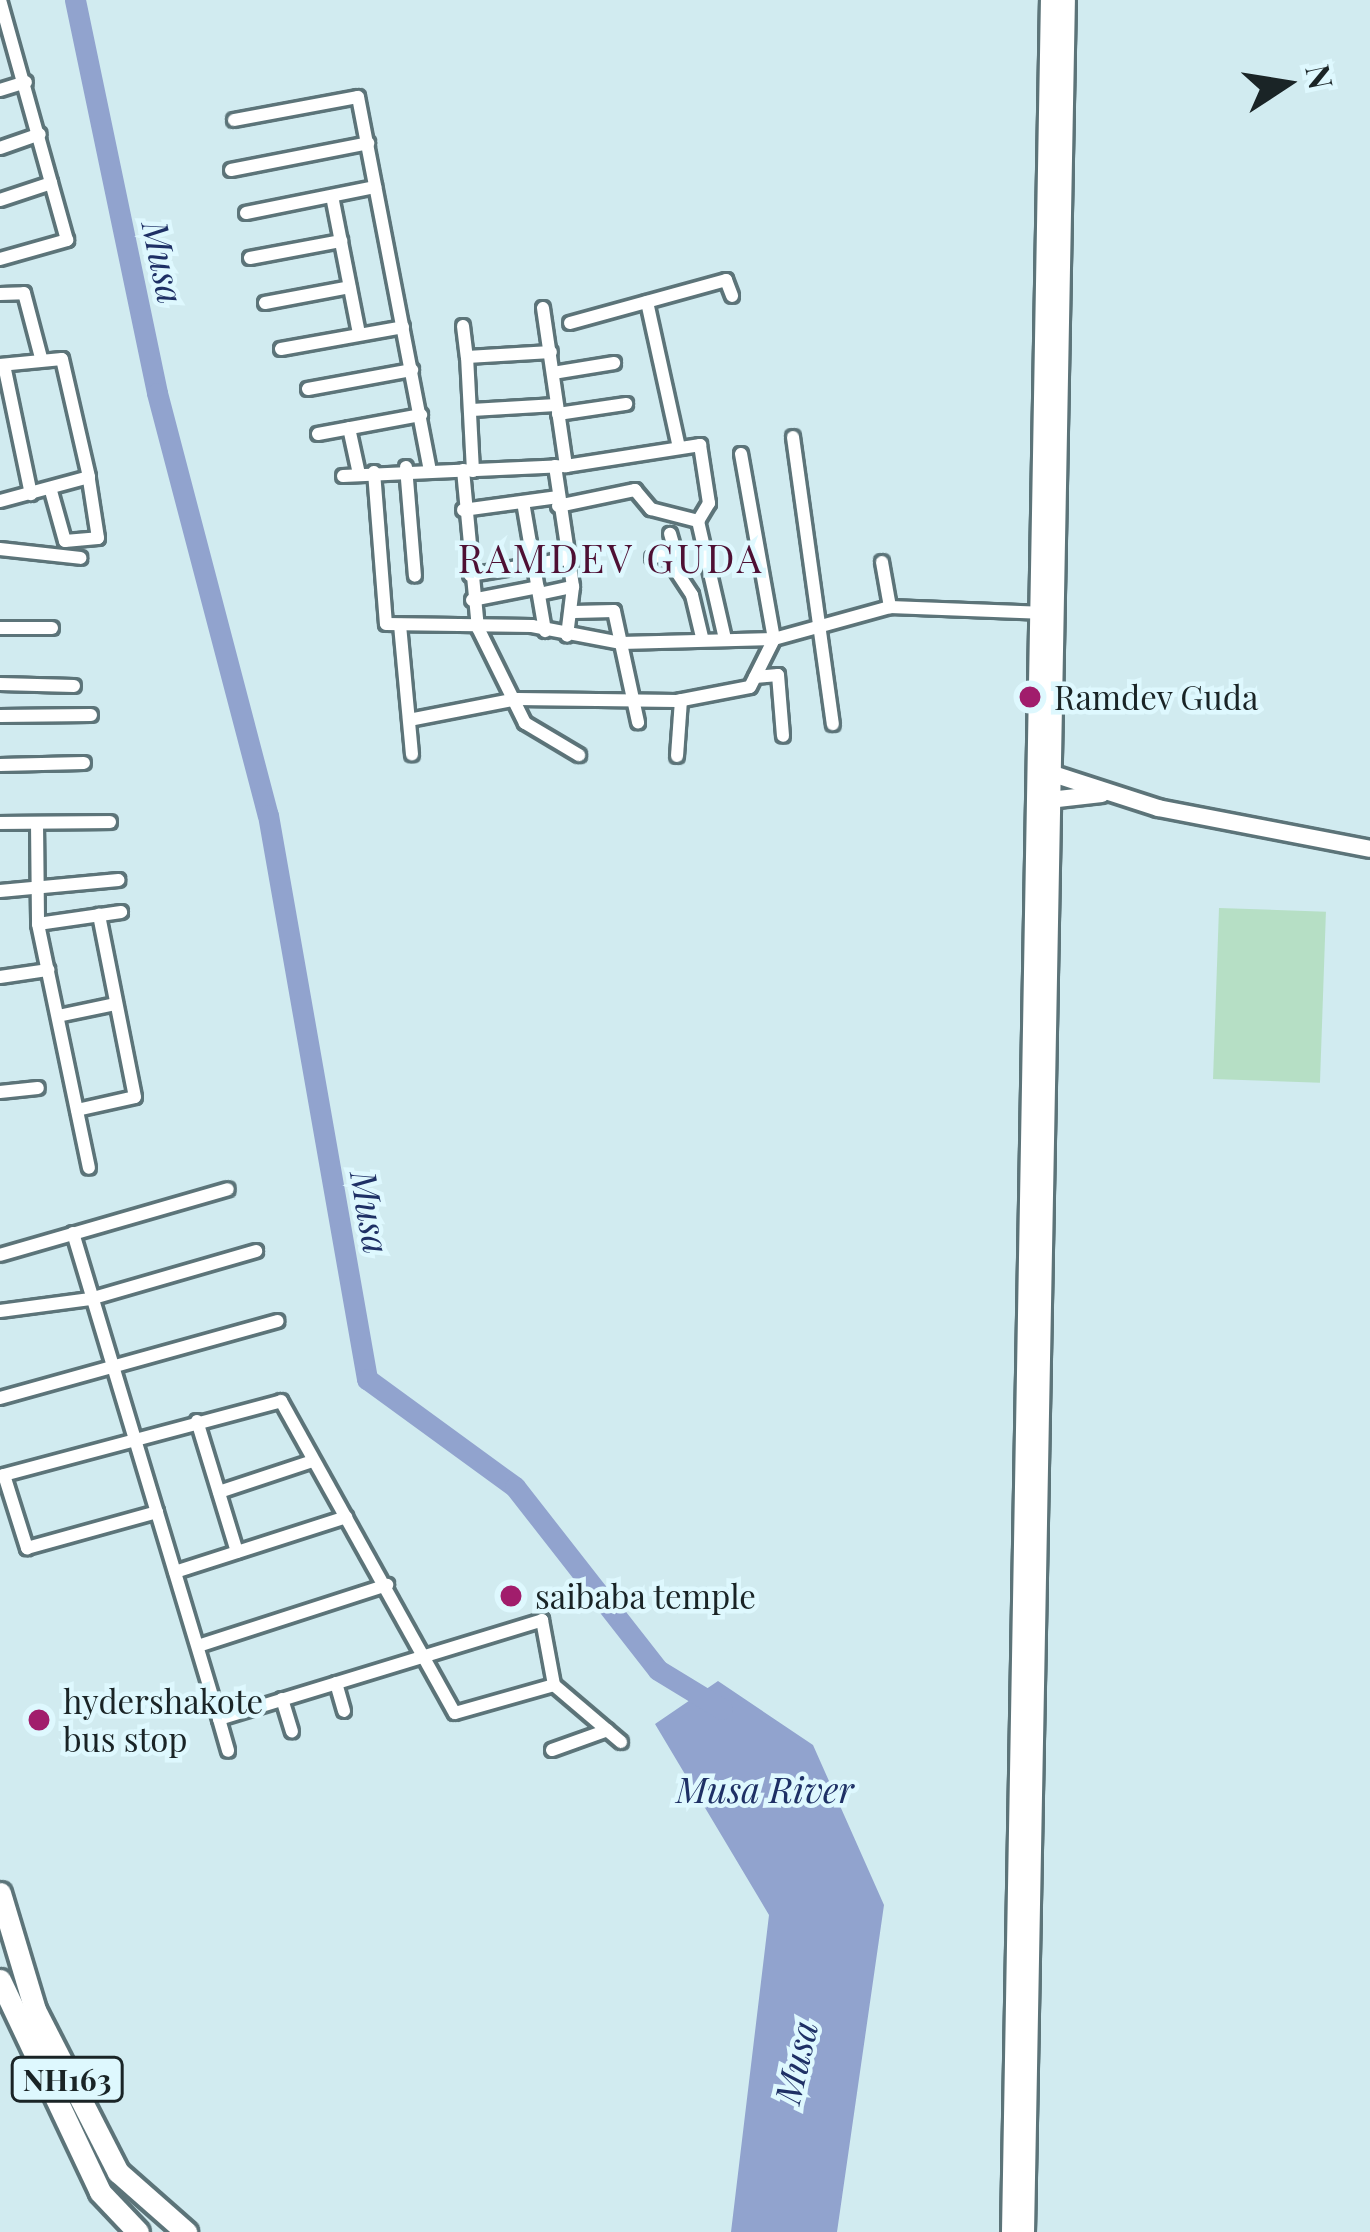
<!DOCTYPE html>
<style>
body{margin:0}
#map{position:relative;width:1370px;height:2232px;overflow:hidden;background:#d1ebf0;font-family:"Playfair Display",serif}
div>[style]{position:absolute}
.green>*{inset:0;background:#b6dfc5;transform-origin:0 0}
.water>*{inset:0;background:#91a3ce}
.river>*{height:21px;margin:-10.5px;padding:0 10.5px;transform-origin:10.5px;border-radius:10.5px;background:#91a3ce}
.roads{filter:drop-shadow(3px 0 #5c7479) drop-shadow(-3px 0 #5c7479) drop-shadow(0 3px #5c7479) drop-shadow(0 -3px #5c7479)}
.street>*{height:12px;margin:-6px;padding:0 6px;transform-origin:6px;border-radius:6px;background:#fff}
.secondary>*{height:16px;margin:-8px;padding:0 8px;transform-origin:8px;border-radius:8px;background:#fff}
.primary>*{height:18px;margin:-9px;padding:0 9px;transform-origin:9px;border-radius:9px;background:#fff}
.highway>*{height:21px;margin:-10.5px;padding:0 10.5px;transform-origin:10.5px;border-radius:10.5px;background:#fff}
.dots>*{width:33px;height:33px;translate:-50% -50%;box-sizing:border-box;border:6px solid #def8fe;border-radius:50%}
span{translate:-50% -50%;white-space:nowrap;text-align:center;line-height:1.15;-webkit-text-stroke:9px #def8fe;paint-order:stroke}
.shield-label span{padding:3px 9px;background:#def8fe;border:3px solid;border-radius:9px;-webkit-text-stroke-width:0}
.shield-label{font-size:30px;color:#1a2426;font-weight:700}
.poi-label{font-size:33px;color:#1a2426}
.left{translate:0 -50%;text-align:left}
.water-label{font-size:36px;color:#1e3065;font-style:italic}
.quarter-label{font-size:39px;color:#4e1034;letter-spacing:3px}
.north{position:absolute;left:1226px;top:24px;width:120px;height:120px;-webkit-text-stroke:9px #def8fe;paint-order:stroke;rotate:78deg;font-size:33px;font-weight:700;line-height:48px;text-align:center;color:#1a2426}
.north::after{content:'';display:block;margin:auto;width:42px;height:54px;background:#1a2426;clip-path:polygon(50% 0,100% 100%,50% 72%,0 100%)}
</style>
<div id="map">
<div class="green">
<i style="left:1219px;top:908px;width:107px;height:171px;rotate:2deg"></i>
</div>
<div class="water">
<i style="clip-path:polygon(718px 1681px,813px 1745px,884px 1905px,837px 2232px,731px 2232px,769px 1915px,655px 1724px)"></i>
</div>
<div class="river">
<i style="left:75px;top:0;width:401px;rotate:78.2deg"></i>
<i style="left:157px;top:393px;width:436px;rotate:75.3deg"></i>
<i style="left:268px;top:815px;width:573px;rotate:80.04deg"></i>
<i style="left:367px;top:1379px;width:183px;rotate:36.1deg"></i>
<i style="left:515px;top:1487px;width:232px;rotate:52deg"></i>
<i style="left:658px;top:1670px;width:75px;rotate:31.4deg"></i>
</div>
<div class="roads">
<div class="street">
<i style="left:0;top:90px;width:27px;rotate:-17deg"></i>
<i style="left:234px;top:120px;width:126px;rotate:-10.5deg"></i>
<i style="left:358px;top:97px;width:376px;rotate:79.1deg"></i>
<i style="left:0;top:148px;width:42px;rotate:-19.3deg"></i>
<i style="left:231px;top:170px;width:140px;rotate:-11.1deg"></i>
<i style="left:332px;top:196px;width:140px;rotate:78.9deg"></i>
<i style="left:0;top:200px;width:54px;rotate:-18.4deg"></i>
<i style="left:246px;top:213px;width:132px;rotate:-11.4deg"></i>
<i style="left:250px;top:258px;width:93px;rotate:-10.6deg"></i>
<i style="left:0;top:259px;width:70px;rotate:-15.8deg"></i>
<i style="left:67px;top:240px;width:249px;rotate:-105.6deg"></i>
<i style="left:0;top:294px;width:24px;rotate:-2deg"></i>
<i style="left:24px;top:293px;width:67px;rotate:75.3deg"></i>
<i style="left:647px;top:302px;width:148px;rotate:77.6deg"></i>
<i style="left:265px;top:303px;width:86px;rotate:-10.7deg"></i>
<i style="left:543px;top:308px;width:160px;rotate:81.7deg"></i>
<i style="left:570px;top:323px;width:162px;rotate:-15.4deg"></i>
<i style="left:726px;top:280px;width:17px;rotate:69deg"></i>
<i style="left:463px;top:326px;width:31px;rotate:83deg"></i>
<i style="left:281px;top:349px;width:124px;rotate:-10.2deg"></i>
<i style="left:0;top:365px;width:62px;rotate:-5.5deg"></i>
<i style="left:62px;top:359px;width:121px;rotate:77.1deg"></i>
<i style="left:89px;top:477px;width:92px;rotate:164.9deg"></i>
<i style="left:4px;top:365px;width:132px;rotate:78.2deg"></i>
<i style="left:553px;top:373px;width:62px;rotate:-9.3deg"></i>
<i style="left:308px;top:389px;width:106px;rotate:-10.4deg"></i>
<i style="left:472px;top:410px;width:84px;rotate:-3.4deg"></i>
<i style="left:558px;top:414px;width:69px;rotate:-8.4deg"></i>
<i style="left:349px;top:428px;width:47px;rotate:77.7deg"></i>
<i style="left:318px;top:434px;width:105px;rotate:-10.5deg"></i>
<i style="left:793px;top:437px;width:290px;rotate:82.1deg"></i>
<i style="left:555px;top:466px;width:122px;rotate:81.5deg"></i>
<i style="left:573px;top:587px;width:49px;rotate:97deg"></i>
<i style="left:406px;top:467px;width:109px;rotate:85.3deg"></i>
<i style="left:463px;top:470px;width:159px;rotate:84.6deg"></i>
<i style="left:478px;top:628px;width:106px;rotate:63.7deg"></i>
<i style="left:525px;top:723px;width:63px;rotate:30.7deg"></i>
<i style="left:473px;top:471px;width:114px;rotate:-93deg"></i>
<i style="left:467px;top:357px;width:84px;rotate:-3.4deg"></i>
<i style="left:374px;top:472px;width:152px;rotate:85.5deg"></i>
<i style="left:386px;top:624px;width:146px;rotate:0.8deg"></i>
<i style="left:532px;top:626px;width:91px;rotate:10.8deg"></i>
<i style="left:621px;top:643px;width:153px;rotate:-1.5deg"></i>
<i style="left:774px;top:639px;width:120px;rotate:-15.4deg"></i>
<i style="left:890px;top:607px;width:156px;rotate:2.2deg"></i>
<i style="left:343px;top:476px;width:223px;rotate:-2.6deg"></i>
<i style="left:566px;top:466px;width:136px;rotate:-8.9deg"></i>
<i style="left:700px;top:445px;width:59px;rotate:81.2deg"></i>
<i style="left:709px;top:503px;width:21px;rotate:121deg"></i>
<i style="left:51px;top:491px;width:52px;rotate:74.4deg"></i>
<i style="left:65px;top:541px;width:33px;rotate:-5deg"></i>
<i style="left:98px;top:538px;width:59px;rotate:-98.8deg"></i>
<i style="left:523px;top:502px;width:131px;rotate:80.3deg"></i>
<i style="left:558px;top:506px;width:79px;rotate:-11.7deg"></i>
<i style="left:635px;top:490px;width:25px;rotate:50deg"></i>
<i style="left:651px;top:509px;width:49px;rotate:14.3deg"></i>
<i style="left:698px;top:521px;width:121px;rotate:77.1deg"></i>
<i style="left:463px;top:510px;width:96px;rotate:-7.8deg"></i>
<i style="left:0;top:549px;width:81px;rotate:6.3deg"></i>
<i style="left:665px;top:554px;width:49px;rotate:56.6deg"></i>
<i style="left:692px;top:595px;width:43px;rotate:76.6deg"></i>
<i style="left:652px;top:558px;width:24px;rotate:-17deg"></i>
<i style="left:675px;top:551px;width:18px;rotate:-106deg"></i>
<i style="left:882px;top:562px;width:46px;rotate:79.9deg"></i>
<i style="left:470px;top:575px;width:98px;rotate:-9.4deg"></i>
<i style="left:539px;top:594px;width:35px;rotate:-12deg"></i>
<i style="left:472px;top:600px;width:67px;rotate:-11.1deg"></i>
<i style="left:574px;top:612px;width:40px;rotate:-1.4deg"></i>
<i style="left:614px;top:611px;width:114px;rotate:77.8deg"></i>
<i style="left:400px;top:625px;width:130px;rotate:84.7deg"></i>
<i style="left:0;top:628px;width:52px"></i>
<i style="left:755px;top:677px;width:23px;rotate:-5deg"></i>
<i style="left:778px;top:675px;width:61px;rotate:85.3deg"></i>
<i style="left:0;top:684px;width:74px;rotate:1.5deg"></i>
<i style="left:0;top:716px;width:91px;rotate:-0.6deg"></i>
<i style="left:409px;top:720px;width:110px;rotate:-11deg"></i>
<i style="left:517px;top:699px;width:160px;rotate:0.7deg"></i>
<i style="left:677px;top:701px;width:74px;rotate:-10.9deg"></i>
<i style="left:750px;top:687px;width:54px;rotate:-63.4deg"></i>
<i style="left:774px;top:639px;width:188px;rotate:-100.1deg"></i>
<i style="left:677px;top:756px;width:56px;rotate:-85.9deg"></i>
<i style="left:0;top:765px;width:84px;rotate:-1.4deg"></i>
<i style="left:0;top:823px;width:110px;rotate:-0.5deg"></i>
<i style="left:37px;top:823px;width:101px;rotate:89.4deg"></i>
<i style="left:38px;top:924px;width:249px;rotate:78.2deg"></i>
<i style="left:0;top:891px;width:119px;rotate:-5.3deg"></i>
<i style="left:38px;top:924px;width:84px;rotate:-8.2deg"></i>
<i style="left:0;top:977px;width:49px;rotate:-8.3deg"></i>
<i style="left:58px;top:1016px;width:58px;rotate:-11.9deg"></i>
<i style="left:0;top:1092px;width:38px;rotate:-6deg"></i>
<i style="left:77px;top:1110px;width:59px;rotate:-12.6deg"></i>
<i style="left:135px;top:1097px;width:186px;rotate:-101.2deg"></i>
<i style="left:73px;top:1233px;width:507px;rotate:73.28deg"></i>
<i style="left:219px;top:1719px;width:338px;rotate:-17deg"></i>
<i style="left:542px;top:1620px;width:66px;rotate:79.5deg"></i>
<i style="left:554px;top:1685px;width:88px;rotate:40.4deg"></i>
<i style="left:0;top:1255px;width:237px;rotate:-16.1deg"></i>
<i style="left:0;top:1311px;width:91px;rotate:-7.6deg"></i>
<i style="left:90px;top:1299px;width:173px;rotate:-16.1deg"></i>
<i style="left:0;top:1398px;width:288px;rotate:-15.5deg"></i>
<i style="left:197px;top:1421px;width:137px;rotate:73deg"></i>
<i style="left:4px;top:1475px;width:77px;rotate:72.5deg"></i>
<i style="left:27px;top:1548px;width:135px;rotate:-15.5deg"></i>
<i style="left:0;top:1476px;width:291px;rotate:-14.9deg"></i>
<i style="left:281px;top:1401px;width:357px;rotate:60.9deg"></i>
<i style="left:455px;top:1713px;width:103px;rotate:-15.8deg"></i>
<i style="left:219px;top:1492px;width:99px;rotate:-18.3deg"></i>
<i style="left:175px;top:1572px;width:180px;rotate:-17.8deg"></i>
<i style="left:198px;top:1646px;width:199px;rotate:-17.9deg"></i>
<i style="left:336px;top:1683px;width:29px;rotate:74deg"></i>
<i style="left:282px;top:1699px;width:34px;rotate:73deg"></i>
<i style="left:219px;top:1719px;width:33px;rotate:74deg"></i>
<i style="left:552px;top:1750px;width:59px;rotate:-19.7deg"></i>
</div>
<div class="secondary">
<i style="left:1041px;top:770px;width:123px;rotate:18deg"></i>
<i style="left:1158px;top:808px;width:216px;rotate:10.9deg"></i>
<i style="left:1040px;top:801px;width:62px;rotate:-6.4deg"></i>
</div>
<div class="primary">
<i style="left:1011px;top:2232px;width:2232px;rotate:-89deg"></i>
<i style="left:1025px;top:2232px;width:2232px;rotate:-88.95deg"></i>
</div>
<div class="highway">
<i style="left:0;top:1893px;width:122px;rotate:73.3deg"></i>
<i style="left:35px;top:2010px;width:182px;rotate:62.9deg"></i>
<i style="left:118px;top:2172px;width:91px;rotate:41.4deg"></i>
<i style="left:0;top:1980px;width:234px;rotate:64.7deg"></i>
<i style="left:100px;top:2192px;width:55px;rotate:46.5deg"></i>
</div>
</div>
<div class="dots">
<i style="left:1030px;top:697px;background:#a11d6c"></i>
<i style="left:511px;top:1596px;background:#a11d6c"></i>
<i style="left:39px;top:1720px;background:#a11d6c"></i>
</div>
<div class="shield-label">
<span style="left:67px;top:2079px">NH163</span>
</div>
<div class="poi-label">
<span class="left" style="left:1054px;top:697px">Ramdev Guda</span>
<span class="left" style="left:535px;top:1596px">saibaba temple</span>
<span class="left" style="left:63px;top:1720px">hydershakote<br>bus stop</span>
</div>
<div class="water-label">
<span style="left:164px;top:262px;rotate:78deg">Musa</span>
<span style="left:371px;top:1212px;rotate:80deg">Musa</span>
<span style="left:765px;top:1789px">Musa River</span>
<span style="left:795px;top:2062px;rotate:-77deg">Musa</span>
</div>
<div class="quarter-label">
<span style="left:611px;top:557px">RAMDEV GUDA</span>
</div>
<div class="north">N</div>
</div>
